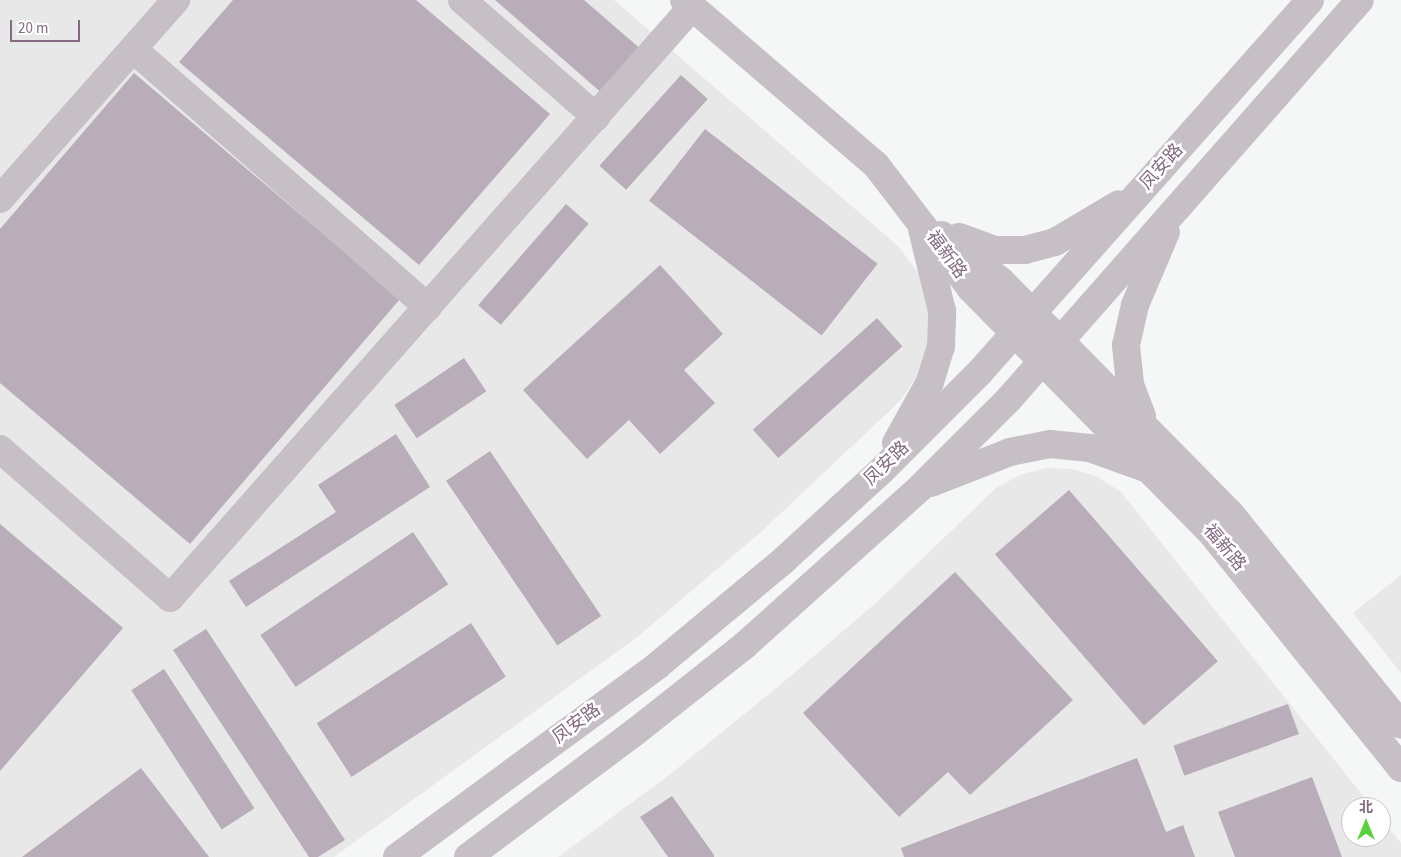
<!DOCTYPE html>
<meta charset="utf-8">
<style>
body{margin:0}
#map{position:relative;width:1401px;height:857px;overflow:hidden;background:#f5f7f6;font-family:"Source Sans 3","Noto Sans SC",sans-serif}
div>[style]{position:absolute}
.built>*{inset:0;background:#e8e8e9}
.building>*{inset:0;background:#b8adb8;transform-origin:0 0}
.minor>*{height:28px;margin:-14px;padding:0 14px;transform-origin:14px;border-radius:14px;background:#c6bfc6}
span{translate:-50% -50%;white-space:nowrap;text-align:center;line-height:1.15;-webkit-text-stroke:5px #fff;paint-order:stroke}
.street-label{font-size:18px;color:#836a83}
.north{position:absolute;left:1341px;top:797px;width:50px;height:50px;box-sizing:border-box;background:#fff;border:1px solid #cdc3cd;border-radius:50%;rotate:0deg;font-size:14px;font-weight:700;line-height:20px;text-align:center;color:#836a83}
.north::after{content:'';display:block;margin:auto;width:18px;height:22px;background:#5ad13c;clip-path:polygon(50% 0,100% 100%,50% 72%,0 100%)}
.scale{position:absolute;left:10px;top:20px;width:70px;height:22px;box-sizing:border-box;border:2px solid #836a83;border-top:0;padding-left:6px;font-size:15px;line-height:18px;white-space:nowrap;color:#836a83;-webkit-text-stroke:4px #fff;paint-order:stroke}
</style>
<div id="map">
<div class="built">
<i style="clip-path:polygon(0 0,614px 0,899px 247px,919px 274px,929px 307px,929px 341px,919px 373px,900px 401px,761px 532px,636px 638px,334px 857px,0 857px)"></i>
<i style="clip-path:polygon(1046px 468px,1072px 469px,1098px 477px,1121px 492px,1372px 807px,1351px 807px,1351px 837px,1381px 837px,1381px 818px,1401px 843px,1401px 857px,558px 857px,669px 775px,780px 685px,879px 600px,996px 488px,1020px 475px)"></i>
<i style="clip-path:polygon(1401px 575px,1401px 673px,1353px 613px)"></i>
</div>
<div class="building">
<i style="clip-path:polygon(233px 0,416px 0,550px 114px,419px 265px,179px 62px)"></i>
<i style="clip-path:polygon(495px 0,584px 0,643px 51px,604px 95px)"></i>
<i style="clip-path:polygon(134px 73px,400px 299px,190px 544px,0 383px,0 229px)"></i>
<i style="left:681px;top:75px;width:36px;height:122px;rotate:42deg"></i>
<i style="left:705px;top:129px;width:219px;height:91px;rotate:38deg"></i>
<i style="left:566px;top:204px;width:30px;height:134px;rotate:41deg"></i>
<i style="clip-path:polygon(660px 265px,723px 334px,684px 370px,715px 403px,660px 454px,629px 420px,587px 459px,523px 390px)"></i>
<i style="left:877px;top:318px;width:38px;height:167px;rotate:48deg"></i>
<i style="left:464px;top:358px;width:40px;height:84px;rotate:56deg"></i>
<i style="clip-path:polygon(396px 434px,430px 487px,246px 607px,229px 581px,336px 512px,318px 485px)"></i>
<i style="left:490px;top:451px;width:199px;height:53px;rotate:56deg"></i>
<i style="left:1069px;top:490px;width:227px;height:98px;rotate:49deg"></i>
<i style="clip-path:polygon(0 524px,123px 628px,0 771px)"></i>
<i style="left:413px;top:532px;width:63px;height:184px;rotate:56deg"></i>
<i style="clip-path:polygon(955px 572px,1073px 700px,970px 795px,948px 772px,899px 817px,803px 713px)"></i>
<i style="left:471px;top:623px;width:64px;height:184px;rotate:57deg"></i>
<i style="clip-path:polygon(206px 629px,345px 840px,318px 857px,309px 857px,173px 650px)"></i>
<i style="left:164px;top:669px;width:166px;height:39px;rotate:57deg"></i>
<i style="left:1288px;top:704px;width:32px;height:122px;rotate:70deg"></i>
<i style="clip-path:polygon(1137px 758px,1166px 832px,1183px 825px,1195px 857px,904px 857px,901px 848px)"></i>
<i style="clip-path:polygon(141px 768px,209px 857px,22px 857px)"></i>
<i style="clip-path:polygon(1312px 777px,1342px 857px,1235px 857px,1218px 812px)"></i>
<i style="clip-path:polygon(672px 796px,714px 855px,714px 857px,668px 857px,640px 817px)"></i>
</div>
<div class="minor">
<i style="left:462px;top:0;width:178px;rotate:41.1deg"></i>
<i style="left:684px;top:0;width:253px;rotate:40.7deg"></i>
<i style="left:876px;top:165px;width:156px;rotate:52.5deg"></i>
<i style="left:971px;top:289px;width:339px;rotate:45.4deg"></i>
<i style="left:1209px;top:530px;width:306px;rotate:51.1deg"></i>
<i style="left:133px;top:49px;width:392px;rotate:41.2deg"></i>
<i style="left:0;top:199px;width:266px;rotate:-48.5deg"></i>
<i style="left:942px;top:235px;width:75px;rotate:37.9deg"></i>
<i style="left:1001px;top:281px;width:326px;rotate:45.4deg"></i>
<i style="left:1230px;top:513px;width:272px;rotate:51.1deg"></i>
<i style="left:959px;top:237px;width:38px;rotate:20deg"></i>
<i style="left:995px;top:250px;width:30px"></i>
<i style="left:1025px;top:250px;width:31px;rotate:-15deg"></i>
<i style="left:1055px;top:242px;width:74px;rotate:-30.7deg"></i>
<i style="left:1142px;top:416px;width:34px;rotate:-111deg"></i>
<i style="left:1130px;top:384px;width:39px;rotate:-96deg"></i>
<i style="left:1126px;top:345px;width:41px;rotate:-77.3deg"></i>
<i style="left:1135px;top:305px;width:79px;rotate:-67deg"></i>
<i style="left:896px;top:443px;width:70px;rotate:-60.9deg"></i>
<i style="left:930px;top:382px;width:37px;rotate:-73deg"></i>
<i style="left:941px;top:347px;width:36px;rotate:-88deg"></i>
<i style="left:942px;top:311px;width:84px;rotate:-103.7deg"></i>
<i style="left:0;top:449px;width:226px;rotate:41.2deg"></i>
<i style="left:170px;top:598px;width:789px;rotate:-48.55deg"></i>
<i style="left:931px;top:483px;width:85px;rotate:-21.4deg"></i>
<i style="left:1010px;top:452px;width:41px;rotate:-11.3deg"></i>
<i style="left:1050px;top:444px;width:40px;rotate:5.7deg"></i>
<i style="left:1090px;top:448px;width:59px;rotate:20deg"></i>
<i style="left:397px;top:857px;width:324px;rotate:-36.3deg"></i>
<i style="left:658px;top:665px;width:165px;rotate:-39.8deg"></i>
<i style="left:785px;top:559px;width:130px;rotate:-42.5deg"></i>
<i style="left:881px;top:471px;width:140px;rotate:-45deg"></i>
<i style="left:980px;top:372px;width:497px;rotate:-48.4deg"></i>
<i style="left:468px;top:857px;width:209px;rotate:-36.8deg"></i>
<i style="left:635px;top:732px;width:140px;rotate:-38.3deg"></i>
<i style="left:745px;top:645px;width:238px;rotate:-41.9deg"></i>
<i style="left:922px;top:486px;width:123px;rotate:-45deg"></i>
<i style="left:1009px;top:399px;width:531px;rotate:-48.66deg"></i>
</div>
<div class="street-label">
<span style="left:1162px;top:167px;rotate:-48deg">凤安路</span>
<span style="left:946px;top:255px;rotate:54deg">福新路</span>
<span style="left:887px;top:464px;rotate:-44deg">凤安路</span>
<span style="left:1224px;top:548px;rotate:50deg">福新路</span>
<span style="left:577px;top:724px;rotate:-36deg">凤安路</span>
</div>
<div class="north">北</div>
<div class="scale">20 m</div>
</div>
